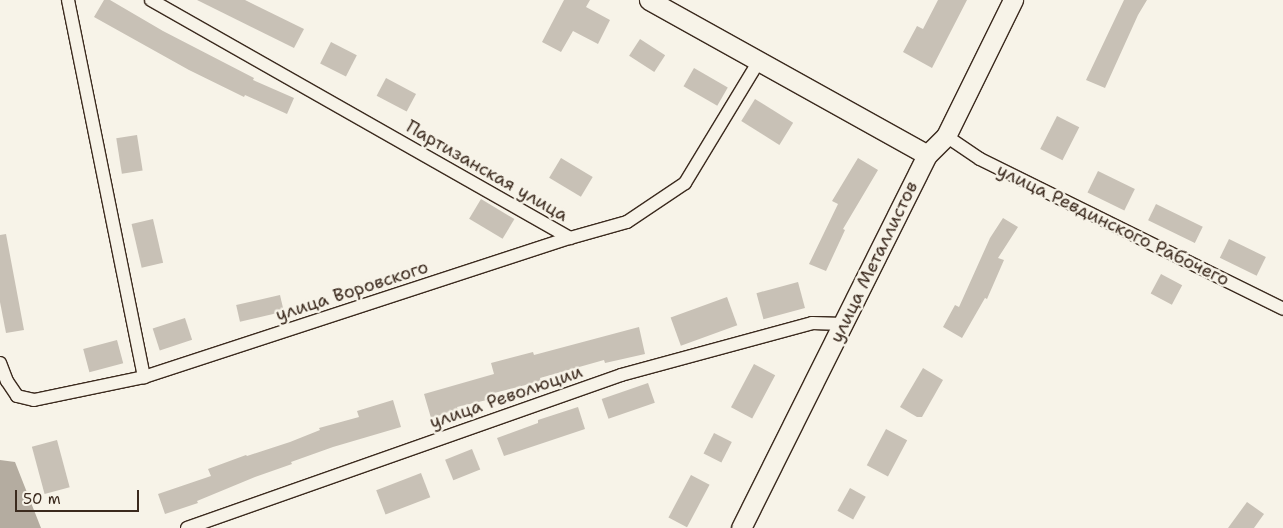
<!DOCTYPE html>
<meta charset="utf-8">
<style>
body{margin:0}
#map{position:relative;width:1283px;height:528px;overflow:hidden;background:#f7f3e8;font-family:"Shantell Sans",sans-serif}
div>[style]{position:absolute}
.water>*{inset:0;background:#b4aca0}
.building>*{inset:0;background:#c8c1b6;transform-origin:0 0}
.roads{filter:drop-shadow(1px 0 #3b2a1e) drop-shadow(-1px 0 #3b2a1e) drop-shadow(0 1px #3b2a1e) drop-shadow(0 -1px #3b2a1e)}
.street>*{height:12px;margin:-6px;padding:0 6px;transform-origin:6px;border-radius:6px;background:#f7f3e8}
.secondary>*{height:19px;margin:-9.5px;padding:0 9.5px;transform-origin:9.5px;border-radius:9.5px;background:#f7f3e8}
span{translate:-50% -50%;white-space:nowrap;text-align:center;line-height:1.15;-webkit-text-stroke:5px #f7f3e8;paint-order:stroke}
.street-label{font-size:18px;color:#3b2a1e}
.scale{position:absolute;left:15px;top:490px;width:124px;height:22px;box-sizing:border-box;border:2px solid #3b2a1e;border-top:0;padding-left:6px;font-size:15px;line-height:18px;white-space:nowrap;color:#3b2a1e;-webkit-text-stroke:4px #f7f3e8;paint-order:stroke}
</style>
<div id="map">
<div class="water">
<i style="clip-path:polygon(0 460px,15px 462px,41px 528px,0 528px)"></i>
</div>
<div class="building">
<i style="clip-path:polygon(104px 0,110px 0,163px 31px,254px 78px,253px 80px,294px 98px,287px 114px,245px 95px,244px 97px,189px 70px,94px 17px)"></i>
<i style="clip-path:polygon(197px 0,245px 0,304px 29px,294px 48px)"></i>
<i style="clip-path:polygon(564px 0,590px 0,586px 7px,610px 20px,598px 44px,573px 31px,561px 52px,542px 42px)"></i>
<i style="clip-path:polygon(938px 0,967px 0,932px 68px,903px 52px,917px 26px,923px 29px)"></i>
<i style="clip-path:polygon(1124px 0,1147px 0,1138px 15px,1105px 88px,1086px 80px)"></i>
<i style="left:640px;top:39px;width:30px;height:20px;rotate:33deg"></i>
<i style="left:331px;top:42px;width:29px;height:24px;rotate:27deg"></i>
<i style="left:694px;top:68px;width:39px;height:21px;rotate:30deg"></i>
<i style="left:386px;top:78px;width:34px;height:20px;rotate:28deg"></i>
<i style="left:755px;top:99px;width:45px;height:26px;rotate:32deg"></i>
<i style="left:1057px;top:116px;width:25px;height:37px;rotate:27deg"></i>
<i style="left:137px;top:135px;width:36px;height:21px;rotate:81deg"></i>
<i style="left:561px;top:158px;width:37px;height:23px;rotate:31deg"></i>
<i style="clip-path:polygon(858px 158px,878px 170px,843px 229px,845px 230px,826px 271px,809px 264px,838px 204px,832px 201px)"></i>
<i style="left:1098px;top:171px;width:41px;height:24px;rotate:26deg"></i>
<i style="left:481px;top:199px;width:39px;height:23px;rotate:31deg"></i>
<i style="left:1156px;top:204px;width:52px;height:18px;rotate:26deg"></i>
<i style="clip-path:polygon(1003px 218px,1018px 227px,998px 258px,1004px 260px,987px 299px,985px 298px,962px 338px,943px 327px,955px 305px,959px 307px,990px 238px)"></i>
<i style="left:153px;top:219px;width:45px;height:22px;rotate:77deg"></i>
<i style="clip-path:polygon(6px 234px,24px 330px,6px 333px,0 302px,0 235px)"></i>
<i style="left:1229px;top:239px;width:41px;height:21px;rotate:26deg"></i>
<i style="left:1161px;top:274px;width:24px;height:22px;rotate:28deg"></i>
<i style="left:798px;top:282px;width:27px;height:43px;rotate:75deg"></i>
<i style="left:280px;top:295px;width:17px;height:45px;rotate:77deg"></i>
<i style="left:727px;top:297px;width:30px;height:60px;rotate:70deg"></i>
<i style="left:185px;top:318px;width:23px;height:34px;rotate:72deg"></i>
<i style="clip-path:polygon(639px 327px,645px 354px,605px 363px,604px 360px,540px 378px,541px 381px,490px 394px,491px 399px,457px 407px,458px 410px,431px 418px,424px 394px,494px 374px,491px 363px,533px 352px,534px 355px)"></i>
<i style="left:117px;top:340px;width:24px;height:35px;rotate:75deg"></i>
<i style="left:754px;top:364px;width:24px;height:49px;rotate:28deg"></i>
<i style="clip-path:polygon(923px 368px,943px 380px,922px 417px,917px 417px,900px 407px)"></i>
<i style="left:648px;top:383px;width:21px;height:49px;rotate:71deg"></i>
<i style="clip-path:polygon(393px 400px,401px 427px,333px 447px,291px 462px,292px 464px,255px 477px,197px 501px,198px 503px,165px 514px,158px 494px,211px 476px,208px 469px,246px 455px,247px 456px,290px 442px,320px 430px,319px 428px,359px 417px,357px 411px)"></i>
<i style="clip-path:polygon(578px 407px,585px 429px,504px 456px,497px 438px,538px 423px,538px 420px)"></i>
<i style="left:886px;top:429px;width:24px;height:41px;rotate:28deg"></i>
<i style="left:714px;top:433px;width:20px;height:23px;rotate:27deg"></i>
<i style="left:57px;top:440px;width:49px;height:26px;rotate:75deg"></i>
<i style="left:472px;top:449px;width:22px;height:29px;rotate:68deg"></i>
<i style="left:421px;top:473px;width:26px;height:48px;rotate:69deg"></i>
<i style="left:691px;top:475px;width:21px;height:48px;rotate:28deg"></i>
<i style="left:850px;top:488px;width:18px;height:26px;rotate:29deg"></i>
<i style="clip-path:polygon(1247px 502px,1264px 514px,1254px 528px,1228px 528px)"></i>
</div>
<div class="roads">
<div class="street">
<i style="left:68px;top:0;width:385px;rotate:78.6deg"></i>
<i style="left:151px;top:0;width:482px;rotate:29.6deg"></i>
<i style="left:570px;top:238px;width:59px;rotate:-15.7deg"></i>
<i style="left:627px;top:222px;width:70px;rotate:-33.9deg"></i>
<i style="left:685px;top:183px;width:143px;rotate:-58.8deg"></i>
<i style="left:946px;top:136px;width:41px;rotate:34.1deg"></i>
<i style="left:980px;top:159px;width:338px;rotate:26.3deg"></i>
<i style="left:0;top:363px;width:19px;rotate:69deg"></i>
<i style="left:7px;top:381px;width:18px;rotate:56deg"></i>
<i style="left:17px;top:396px;width:17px;rotate:13deg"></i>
<i style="left:34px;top:400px;width:112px;rotate:-11.8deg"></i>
<i style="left:144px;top:377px;width:448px;rotate:-18.1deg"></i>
<i style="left:187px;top:528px;width:460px;rotate:-19.4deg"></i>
<i style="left:621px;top:375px;width:198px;rotate:-15.2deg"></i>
<i style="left:812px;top:323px;width:31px;rotate:2deg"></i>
</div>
<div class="secondary">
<i style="left:649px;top:0;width:318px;rotate:29.1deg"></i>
<i style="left:741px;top:528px;width:417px;rotate:-63.5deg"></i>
<i style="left:927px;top:155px;width:27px;rotate:-45deg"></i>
<i style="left:946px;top:136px;width:152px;rotate:-63.8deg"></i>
</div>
</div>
<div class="street-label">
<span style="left:487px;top:171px;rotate:30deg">Партизанская улица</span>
<span style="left:1113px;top:225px;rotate:26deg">улица Ревдинского Рабочего</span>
<span style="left:874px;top:262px;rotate:-64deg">улица Металлистов</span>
<span style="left:352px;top:291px;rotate:-18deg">улица Воровского</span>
<span style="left:506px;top:397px;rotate:-19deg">улица Революции</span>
</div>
<div class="scale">50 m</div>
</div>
